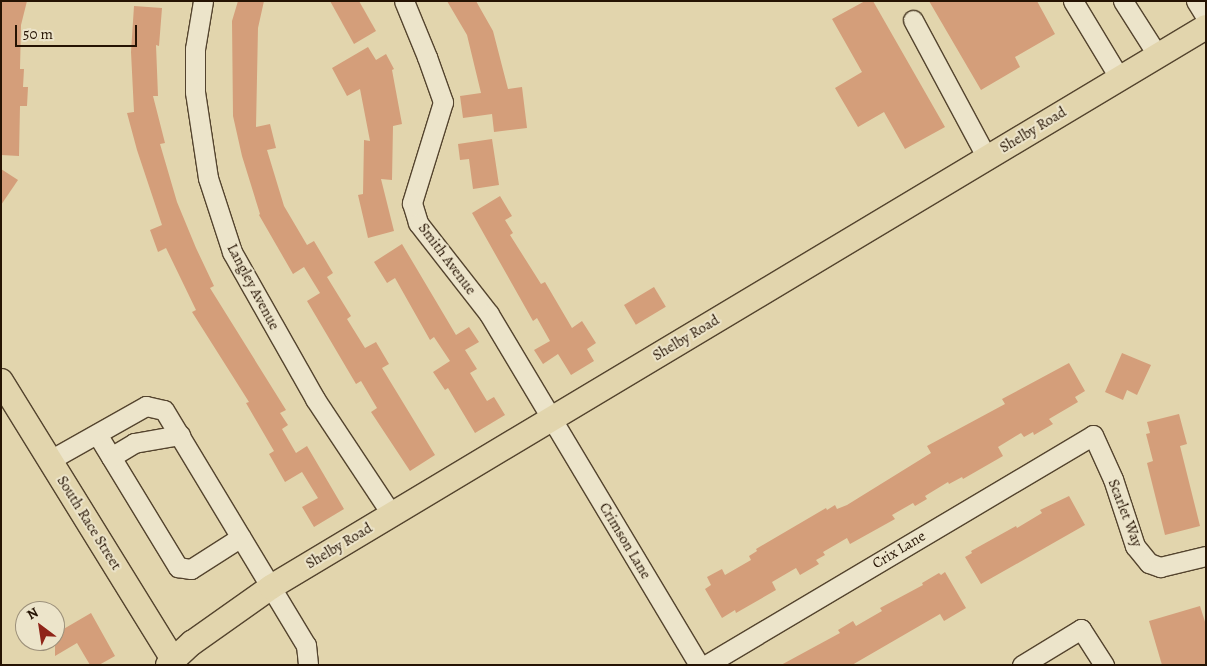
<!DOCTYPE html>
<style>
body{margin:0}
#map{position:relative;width:1207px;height:666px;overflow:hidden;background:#e2d5ad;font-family:Alegreya,serif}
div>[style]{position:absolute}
.building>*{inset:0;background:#d49e7a;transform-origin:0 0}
.roads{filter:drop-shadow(1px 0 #54442e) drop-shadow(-1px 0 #54442e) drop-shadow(0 1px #54442e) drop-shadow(0 -1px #54442e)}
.minor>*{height:19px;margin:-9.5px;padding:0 9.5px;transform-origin:9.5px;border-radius:9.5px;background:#ece4ca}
.major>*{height:24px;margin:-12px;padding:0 12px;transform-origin:12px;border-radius:12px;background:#e2d5ad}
span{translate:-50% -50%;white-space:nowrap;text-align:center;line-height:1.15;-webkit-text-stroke:4px #ece4ca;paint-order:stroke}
.street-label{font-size:15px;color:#251303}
.frame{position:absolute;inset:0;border:2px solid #251303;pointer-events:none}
.north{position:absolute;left:15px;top:601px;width:50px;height:50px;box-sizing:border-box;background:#ece4ca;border:1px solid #9c907a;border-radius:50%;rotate:329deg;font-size:14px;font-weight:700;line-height:20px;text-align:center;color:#251303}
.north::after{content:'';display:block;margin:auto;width:18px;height:22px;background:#8f2418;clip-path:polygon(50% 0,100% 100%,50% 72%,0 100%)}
.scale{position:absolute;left:15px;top:25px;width:122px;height:22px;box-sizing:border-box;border:2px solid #251303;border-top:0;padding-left:6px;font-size:15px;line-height:18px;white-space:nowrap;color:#251303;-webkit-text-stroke:4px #ece4ca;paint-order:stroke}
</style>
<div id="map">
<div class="building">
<i style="clip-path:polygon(1px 1px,27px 1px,21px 25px,20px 69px,24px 69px,23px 87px,28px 87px,27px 106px,20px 106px,19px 156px,1px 155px)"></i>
<i style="clip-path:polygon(238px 1px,264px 1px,258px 28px,256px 127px,270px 124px,276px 148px,267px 150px,284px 206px,307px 245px,314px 241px,333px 273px,327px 277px,351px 316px,347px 319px,365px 348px,376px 342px,389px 364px,382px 368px,435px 455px,410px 471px,371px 412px,377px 408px,361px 381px,356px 384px,307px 301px,320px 293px,304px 267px,293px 274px,259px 215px,260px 214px,242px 156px,233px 116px,232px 21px)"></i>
<i style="clip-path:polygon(330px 1px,359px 1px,376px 31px,354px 44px)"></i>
<i style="clip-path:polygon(447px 1px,476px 1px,493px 31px,508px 89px,522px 87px,527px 128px,494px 132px,492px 114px,463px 118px,460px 96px,481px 93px,467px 35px)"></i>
<i style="clip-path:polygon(865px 1px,873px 1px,945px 127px,905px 149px,884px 112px,858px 127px,835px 88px,862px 72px,832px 19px)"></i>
<i style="clip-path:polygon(929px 1px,1037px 1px,1055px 34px,1015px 57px,1020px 67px,981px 90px)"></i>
<i style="clip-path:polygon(134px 6px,162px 8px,159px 46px,156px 45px,158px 96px,153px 96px,165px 143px,160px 144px,177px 202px,196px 248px,214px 286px,210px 288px,286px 410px,280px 413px,288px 425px,282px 429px,296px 453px,307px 446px,344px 509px,314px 527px,302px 507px,318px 498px,302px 472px,285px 482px,269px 454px,274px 451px,246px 403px,249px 402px,192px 312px,196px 310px,166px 248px,158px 252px,150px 230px,162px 225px,137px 150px,127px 113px,134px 112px,131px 52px)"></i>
<i style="clip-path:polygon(368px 47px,376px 60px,386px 54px,394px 69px,392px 70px,402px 124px,393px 126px,392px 180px,381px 179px,394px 231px,368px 238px,358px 195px,363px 194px,364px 140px,370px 141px,360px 89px,347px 96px,332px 68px)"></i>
<i style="clip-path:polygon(492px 139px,499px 185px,473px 189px,469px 159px,460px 160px,458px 144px)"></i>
<i style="clip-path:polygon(1px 169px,18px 180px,1px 205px)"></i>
<i style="clip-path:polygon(500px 196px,512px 216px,505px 220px,513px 233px,510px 235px,541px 284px,545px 282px,572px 328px,582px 321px,596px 343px,587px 349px,594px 361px,571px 375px,558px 354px,543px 364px,534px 350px,550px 341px,537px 318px,533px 321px,472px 213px)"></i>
<i style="clip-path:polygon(402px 244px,456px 335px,469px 327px,479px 342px,465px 350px,477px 369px,470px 373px,487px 401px,494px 397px,505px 415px,475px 433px,448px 388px,445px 390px,433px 372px,450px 361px,434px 337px,430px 340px,395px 278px,387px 283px,374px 262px)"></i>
<i style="left:654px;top:287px;width:23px;height:35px;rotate:59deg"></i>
<i style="clip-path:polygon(1122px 353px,1151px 365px,1137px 395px,1127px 390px,1123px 400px,1105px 392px)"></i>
<i style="clip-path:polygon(1069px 363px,1085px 391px,1075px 397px,1078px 402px,1049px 419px,1053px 424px,1034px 435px,1033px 432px,1024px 437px,1021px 433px,998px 447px,1003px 456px,963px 479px,962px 477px,949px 484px,948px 482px,925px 496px,927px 499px,915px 506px,913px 503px,892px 515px,895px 519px,850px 544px,847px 538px,823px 552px,825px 555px,816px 560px,819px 564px,800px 575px,796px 568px,772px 582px,776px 590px,736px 613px,735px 610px,722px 618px,705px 589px,711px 585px,707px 577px,722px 569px,725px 575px,751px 560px,749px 556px,757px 551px,756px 549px,826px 508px,827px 510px,835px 505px,837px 509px,847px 505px,931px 453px,927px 446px,1005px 404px,1002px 399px)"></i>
<i style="clip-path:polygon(1179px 414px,1187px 444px,1180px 446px,1200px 526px,1165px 535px,1147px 463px,1153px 461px,1146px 434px,1150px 433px,1147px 422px)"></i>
<i style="clip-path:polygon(1069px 496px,1085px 525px,981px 584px,965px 557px,972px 553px,971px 551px,1016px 526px,1017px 528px,1042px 513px,1040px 510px)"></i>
<i style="clip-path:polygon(945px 572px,966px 608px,944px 621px,940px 614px,852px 665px,781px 665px,840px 633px,838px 630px,853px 621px,856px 626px,882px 611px,880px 608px,923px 585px,922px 583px,939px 573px,941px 575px)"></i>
<i style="clip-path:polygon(1200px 606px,1206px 625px,1206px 665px,1162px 665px,1149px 621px)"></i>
<i style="clip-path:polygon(91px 613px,115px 656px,99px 665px,90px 665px,77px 643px,55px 656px,55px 634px)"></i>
</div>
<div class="roads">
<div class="minor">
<i style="left:203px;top:1px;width:49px;rotate:99.5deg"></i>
<i style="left:195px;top:49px;width:43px;rotate:90deg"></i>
<i style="left:195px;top:92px;width:87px;rotate:81.4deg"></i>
<i style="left:208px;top:178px;width:78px;rotate:72deg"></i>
<i style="left:232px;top:252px;width:169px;rotate:60.5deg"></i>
<i style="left:315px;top:399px;width:139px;rotate:56.4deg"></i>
<i style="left:404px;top:1px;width:61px;rotate:67.7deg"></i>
<i style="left:427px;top:57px;width:48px;rotate:70.4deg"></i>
<i style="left:443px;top:102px;width:106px;rotate:107.1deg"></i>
<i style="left:412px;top:203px;width:21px;rotate:73deg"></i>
<i style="left:418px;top:223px;width:115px;rotate:52deg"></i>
<i style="left:489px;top:314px;width:409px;rotate:59.1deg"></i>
<i style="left:1073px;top:1px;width:91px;rotate:58.9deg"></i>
<i style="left:1123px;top:1px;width:65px;rotate:57.5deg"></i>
<i style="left:1196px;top:1px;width:19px;rotate:58deg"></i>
<i style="left:913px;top:20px;width:157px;rotate:61.8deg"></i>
<i style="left:97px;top:434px;width:156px;rotate:58.7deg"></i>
<i style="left:178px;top:567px;width:13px;rotate:9deg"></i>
<i style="left:191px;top:569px;width:59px;rotate:-32.6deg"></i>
<i style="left:111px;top:457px;width:27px;rotate:-31deg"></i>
<i style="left:134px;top:443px;width:47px;rotate:-9.9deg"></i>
<i style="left:50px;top:460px;width:110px;rotate:-29.4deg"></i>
<i style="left:146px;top:406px;width:18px;rotate:13deg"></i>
<i style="left:164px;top:410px;width:275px;rotate:58.9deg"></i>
<i style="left:306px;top:645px;width:20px;rotate:84deg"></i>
<i style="left:706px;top:665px;width:450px;rotate:-30.7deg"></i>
<i style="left:1093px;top:435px;width:48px;rotate:65.6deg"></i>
<i style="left:1113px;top:479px;width:71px;rotate:71.8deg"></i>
<i style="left:1135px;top:546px;width:22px;rotate:51deg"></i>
<i style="left:1149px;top:563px;width:12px;rotate:20deg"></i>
<i style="left:1160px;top:567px;width:47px;rotate:-13.4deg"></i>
<i style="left:1022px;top:665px;width:69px;rotate:-31.4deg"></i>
<i style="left:1081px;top:629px;width:43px;rotate:57.4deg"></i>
</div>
<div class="major">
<i style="left:1px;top:381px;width:328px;rotate:58.3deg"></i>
<i style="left:168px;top:665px;width:33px;rotate:-43deg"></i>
<i style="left:192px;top:643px;width:97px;rotate:-35.3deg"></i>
<i style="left:271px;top:587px;width:1090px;rotate:-30.92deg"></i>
</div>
</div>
<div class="street-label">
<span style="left:1033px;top:130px;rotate:-31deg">Shelby Road</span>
<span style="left:447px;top:259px;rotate:53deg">Smith Avenue</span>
<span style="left:253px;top:287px;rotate:62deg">Langley Avenue</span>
<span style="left:686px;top:338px;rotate:-31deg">Shelby Road</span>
<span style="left:1125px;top:513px;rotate:69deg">Scarlet Way</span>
<span style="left:89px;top:523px;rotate:58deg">South Race Street</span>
<span style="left:625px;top:541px;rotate:59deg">Crimson Lane</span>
<span style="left:339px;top:546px;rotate:-31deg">Shelby Road</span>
<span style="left:899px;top:550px;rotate:-31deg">Crix Lane</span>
</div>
<div class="frame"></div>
<div class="north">N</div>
<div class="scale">50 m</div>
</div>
